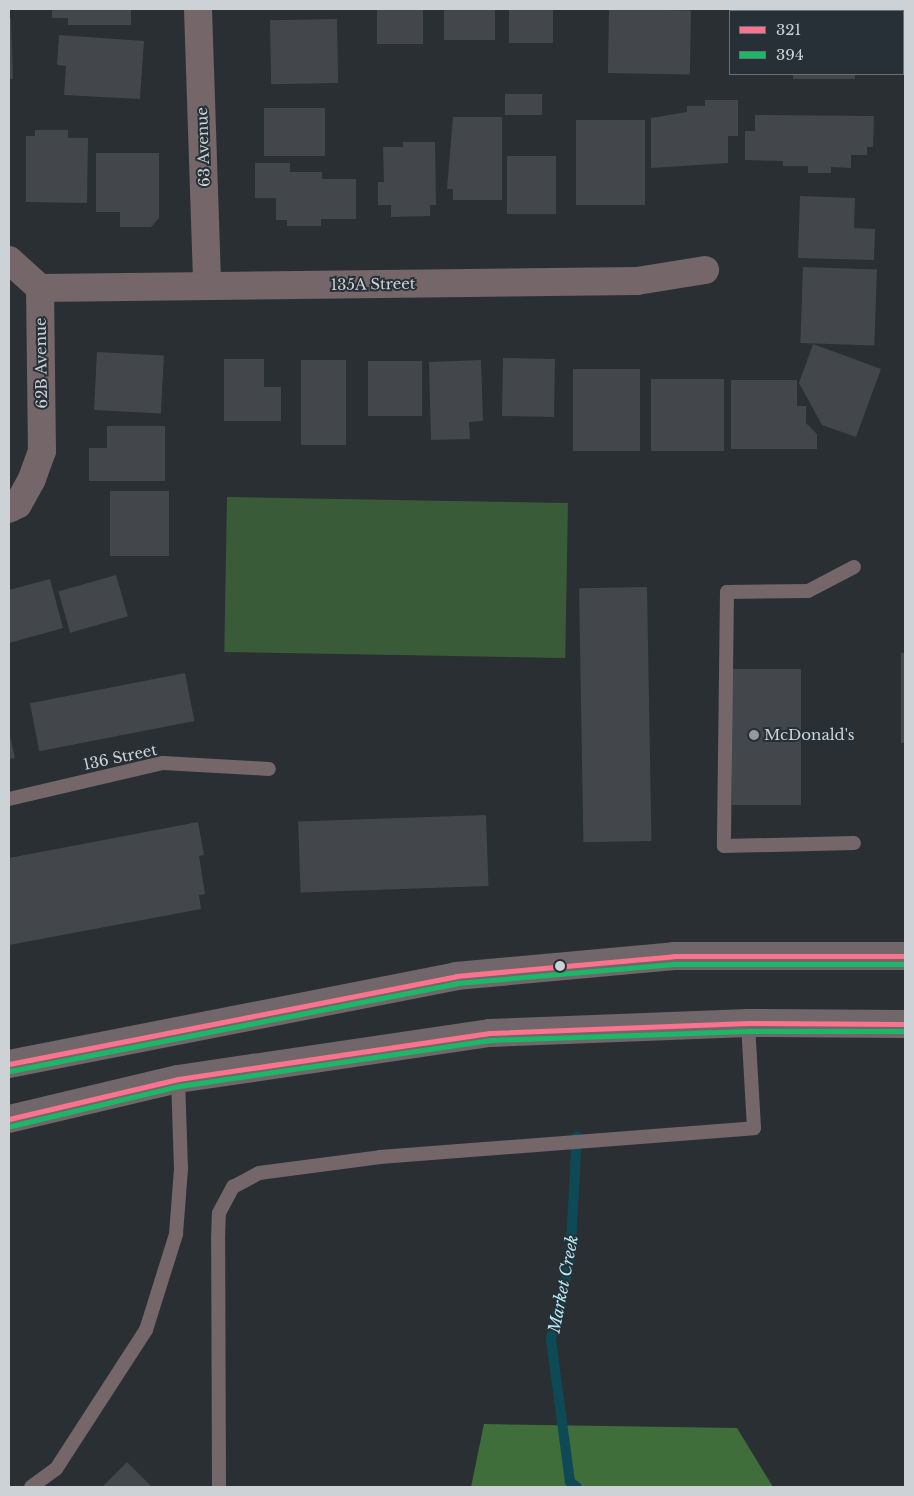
<!DOCTYPE html>
<style>
body{margin:0}
#map{position:relative;width:914px;height:1496px;overflow:hidden;background:#2a2f34;font-family:"Libre Baskerville",serif}
div>[style]{position:absolute}
.green>*{inset:0;background:#3a5b37;transform-origin:0 0}
.forest>*{inset:0;background:#406e3b}
.stream>*{height:10px;margin:-5px;padding:0 5px;transform-origin:5px;border-radius:5px;background:#0d4a55}
.building>*{inset:0;background:#43474b;transform-origin:0 0}
.service>*{height:14px;margin:-7px;padding:0 7px;transform-origin:7px;border-radius:7px;background:#746669}
.minor>*{height:28px;margin:-14px;padding:0 14px;transform-origin:14px;border-radius:14px;background:#746669}
.primary>*{height:28px;margin:-14px;padding:0 14px;transform-origin:14px;border-radius:14px;background:#71676a}
.bus-1>*{height:5px;margin:-2.5px;padding:0 2.5px;transform-origin:2.5px;border-radius:2.5px;background:#fc738d}
.bus-2>*{height:5px;margin:-2.5px;padding:0 2.5px;transform-origin:2.5px;border-radius:2.5px;background:#1ab867}
.dots>*{width:14px;height:14px;translate:-50% -50%;box-sizing:border-box;border:2px solid #273037;border-radius:50%}
span{translate:-50% -50%;white-space:nowrap;text-align:center;line-height:1.15;-webkit-text-stroke:4px #273037;paint-order:stroke}
.street-label{font-size:15px;color:#ccd2d6}
.poi-label{font-size:15px;color:#ccd2d6}
.left{translate:0 -50%;text-align:left}
.water-label{font-size:16px;color:#b8ebf5;font-style:italic}
.frame{position:absolute;inset:0;border:10px solid #ccd2d6;pointer-events:none}
.legend{position:absolute;left:729px;top:10px;width:175px;height:65px;box-sizing:border-box;background:#273037;border:1px solid #697177;margin:0;padding:6px 9px;list-style:none;font-size:15px;color:#ccd2d6}
.legend li{display:flex;align-items:center;gap:10px;height:25px}
.legend b{width:25px;border:1px solid #697177}
</style>
<div id="map">
<div class="green">
<i style="left:227px;top:497px;width:341px;height:155px;rotate:1deg"></i>
</div>
<div class="forest">
<i style="clip-path:polygon(484px 1424px,737px 1428px,773px 1487px,471px 1487px)"></i>
</div>
<div class="stream">
<i style="left:577px;top:1487px;width:9px;rotate:-144deg"></i>
<i style="left:570px;top:1482px;width:144px;rotate:-97.6deg"></i>
<i style="left:551px;top:1339px;width:81px;rotate:-76.5deg"></i>
<i style="left:570px;top:1260px;width:124px;rotate:-86.8deg"></i>
</div>
<div class="building">
<i style="clip-path:polygon(52px 9px,131px 9px,131px 25px,68px 25px,68px 18px,52px 18px)"></i>
<i style="left:377px;top:9px;width:46px;height:35px"></i>
<i style="left:444px;top:9px;width:51px;height:31px"></i>
<i style="left:509px;top:9px;width:44px;height:34px"></i>
<i style="left:609px;top:9px;width:82px;height:64px;rotate:1deg"></i>
<i style="left:787px;top:9px;width:68px;height:2px"></i>
<i style="clip-path:polygon(9px 18px,11px 18px,13px 79px,9px 79px)"></i>
<i style="left:337px;top:19px;width:64px;height:67px;rotate:89deg"></i>
<i style="clip-path:polygon(59px 35px,144px 41px,140px 99px,64px 95px,66px 66px,57px 65px)"></i>
<i style="left:793px;top:74px;width:62px;height:5px"></i>
<i style="left:505px;top:94px;width:37px;height:21px"></i>
<i style="clip-path:polygon(705px 100px,738px 100px,738px 136px,728px 136px,728px 163px,651px 168px,651px 118px,687px 112px,687px 106px,705px 106px)"></i>
<i style="left:264px;top:108px;width:61px;height:48px"></i>
<i style="clip-path:polygon(755px 115px,874px 116px,873px 147px,867px 147px,867px 155px,851px 155px,851px 168px,831px 167px,831px 173px,808px 173px,808px 166px,783px 166px,783px 161px,745px 160px,745px 131px,755px 131px)"></i>
<i style="clip-path:polygon(453px 117px,502px 117px,502px 200px,453px 200px,453px 189px,447px 189px)"></i>
<i style="left:576px;top:120px;width:69px;height:85px"></i>
<i style="clip-path:polygon(35px 130px,68px 130px,68px 138px,88px 138px,87px 203px,26px 202px,26px 136px,35px 136px)"></i>
<i style="clip-path:polygon(403px 142px,435px 142px,436px 205px,430px 205px,430px 216px,391px 217px,391px 205px,378px 205px,378px 182px,384px 182px,383px 147px,403px 147px)"></i>
<i style="clip-path:polygon(96px 153px,159px 153px,159px 218px,151px 227px,120px 227px,120px 212px,96px 212px)"></i>
<i style="left:507px;top:156px;width:49px;height:58px"></i>
<i style="clip-path:polygon(255px 163px,290px 163px,290px 172px,322px 172px,322px 179px,356px 179px,356px 219px,321px 219px,321px 226px,287px 226px,287px 220px,276px 220px,276px 198px,255px 198px)"></i>
<i style="clip-path:polygon(800px 196px,855px 198px,854px 228px,875px 229px,874px 260px,798px 258px)"></i>
<i style="left:803px;top:267px;width:74px;height:76px;rotate:2deg"></i>
<i style="clip-path:polygon(813px 344px,881px 369px,856px 437px,822px 425px,799px 383px)"></i>
<i style="left:97px;top:352px;width:67px;height:58px;rotate:3deg"></i>
<i style="left:503px;top:358px;width:52px;height:58px;rotate:1deg"></i>
<i style="clip-path:polygon(224px 359px,264px 359px,264px 387px,281px 387px,281px 421px,224px 421px)"></i>
<i style="left:301px;top:360px;width:45px;height:85px"></i>
<i style="clip-path:polygon(481px 360px,483px 421px,469px 422px,470px 439px,431px 440px,429px 362px)"></i>
<i style="left:368px;top:361px;width:54px;height:55px"></i>
<i style="left:573px;top:369px;width:67px;height:82px"></i>
<i style="left:651px;top:379px;width:73px;height:72px"></i>
<i style="clip-path:polygon(731px 380px,797px 380px,797px 406px,806px 406px,806px 423px,817px 434px,817px 449px,731px 449px)"></i>
<i style="clip-path:polygon(107px 426px,165px 426px,165px 481px,89px 481px,89px 448px,107px 448px)"></i>
<i style="left:110px;top:491px;width:59px;height:65px"></i>
<i style="left:116px;top:575px;width:43px;height:60px;rotate:74deg"></i>
<i style="clip-path:polygon(50px 579px,63px 628px,9px 643px,9px 590px)"></i>
<i style="left:647px;top:587px;width:254px;height:68px;rotate:89deg"></i>
<i style="left:901px;top:653px;width:4px;height:90px"></i>
<i style="left:801px;top:669px;width:136px;height:69px;rotate:90deg"></i>
<i style="left:185px;top:673px;width:49px;height:158px;rotate:79deg"></i>
<i style="clip-path:polygon(9px 731px,15px 758px,9px 759px)"></i>
<i style="left:486px;top:815px;width:71px;height:188px;rotate:88deg"></i>
<i style="clip-path:polygon(198px 822px,204px 855px,199px 856px,205px 894px,199px 895px,201px 909px,9px 945px,9px 858px)"></i>
<i style="clip-path:polygon(127px 1462px,152px 1487px,102px 1487px)"></i>
</div>
<div class="service">
<i style="left:854px;top:567px;width:52px;rotate:152.4deg"></i>
<i style="left:808px;top:591px;width:81px;rotate:179.3deg"></i>
<i style="left:727px;top:592px;width:254px;rotate:90.7deg"></i>
<i style="left:724px;top:846px;width:130px;rotate:-1.3deg"></i>
<i style="left:9px;top:799px;width:158px;rotate:-13.2deg"></i>
<i style="left:163px;top:763px;width:106px;rotate:3.2deg"></i>
<i style="left:31px;top:1487px;width:31px;rotate:-36deg"></i>
<i style="left:56px;top:1469px;width:166px;rotate:-57.1deg"></i>
<i style="left:146px;top:1330px;width:101px;rotate:-72.6deg"></i>
<i style="left:176px;top:1234px;width:65px;rotate:-85.6deg"></i>
<i style="left:181px;top:1169px;width:90px;rotate:-91.9deg"></i>
<i style="left:219px;top:1487px;width:248px;rotate:-90.2deg"></i>
<i style="left:218px;top:1239px;width:26px;rotate:-88deg"></i>
<i style="left:219px;top:1213px;width:30px;rotate:-62deg"></i>
<i style="left:233px;top:1187px;width:30px;rotate:-28deg"></i>
<i style="left:259px;top:1173px;width:122px;rotate:-7.5deg"></i>
<i style="left:380px;top:1157px;width:375px;rotate:-4.4deg"></i>
<i style="left:754px;top:1128px;width:105px;rotate:-93.3deg"></i>
</div>
<div class="minor">
<i style="left:198px;top:9px;width:277px;rotate:88.1deg"></i>
<i style="left:9px;top:260px;width:42px;rotate:42.1deg"></i>
<i style="left:40px;top:288px;width:163px;rotate:89.3deg"></i>
<i style="left:42px;top:451px;width:30px;rotate:110deg"></i>
<i style="left:32px;top:479px;width:29px;rotate:119deg"></i>
<i style="left:18px;top:504px;width:10px;rotate:151deg"></i>
<i style="left:40px;top:288px;width:597px;rotate:-0.67deg"></i>
<i style="left:637px;top:281px;width:69px;rotate:-9.2deg"></i>
</div>
<div class="primary">
<i style="left:9px;top:1064px;width:456px;rotate:-11.1deg"></i>
<i style="left:456px;top:976px;width:219px;rotate:-5.2deg"></i>
<i style="left:674px;top:956px;width:231px"></i>
<i style="left:9px;top:1119px;width:174px;rotate:-13.3deg"></i>
<i style="left:178px;top:1079px;width:315px;rotate:-8.4deg"></i>
<i style="left:490px;top:1033px;width:258px;rotate:-2.2deg"></i>
<i style="left:748px;top:1023px;width:157px;rotate:0.4deg"></i>
</div>
<div class="bus-1">
<i style="left:9px;top:1064px;width:456px;rotate:-11.1deg"></i>
<i style="left:456px;top:976px;width:219px;rotate:-5.2deg"></i>
<i style="left:674px;top:956px;width:231px"></i>
<i style="left:9px;top:1119px;width:174px;rotate:-13.3deg"></i>
<i style="left:178px;top:1079px;width:315px;rotate:-8.4deg"></i>
<i style="left:490px;top:1033px;width:258px;rotate:-2.2deg"></i>
<i style="left:748px;top:1023px;width:157px;rotate:0.4deg"></i>
</div>
<div class="bus-2">
<i style="left:10px;top:1071px;width:456px;rotate:-11.1deg"></i>
<i style="left:457px;top:983px;width:218px;rotate:-5deg"></i>
<i style="left:674px;top:964px;width:231px"></i>
<i style="left:11px;top:1126px;width:173px;rotate:-13.4deg"></i>
<i style="left:179px;top:1086px;width:315px;rotate:-8.4deg"></i>
<i style="left:491px;top:1040px;width:257px;rotate:-2deg"></i>
<i style="left:748px;top:1031px;width:157px"></i>
</div>
<div class="dots">
<i style="left:754px;top:735px;background:#93999d"></i>
<i style="left:560px;top:966px;background:#ccd2d6"></i>
</div>
<div class="street-label">
<span style="left:203px;top:147px;rotate:-92deg">63 Avenue</span>
<span style="left:373px;top:284px;rotate:-1deg">135A Street</span>
<span style="left:41px;top:363px;rotate:-91deg">62B Avenue</span>
<span style="left:120px;top:757px;rotate:-12deg">136 Street</span>
</div>
<div class="poi-label">
<span class="left" style="left:764px;top:735px">McDonald's</span>
</div>
<div class="water-label">
<span style="left:563px;top:1284px;rotate:-79deg">Market Creek</span>
</div>
<div class="frame"></div>
<ul class="legend">
<li><b style="height:6px;background:#fc738d"></b>321</li>
<li><b style="height:6px;background:#1ab867"></b>394</li>
</ul>
</div>
